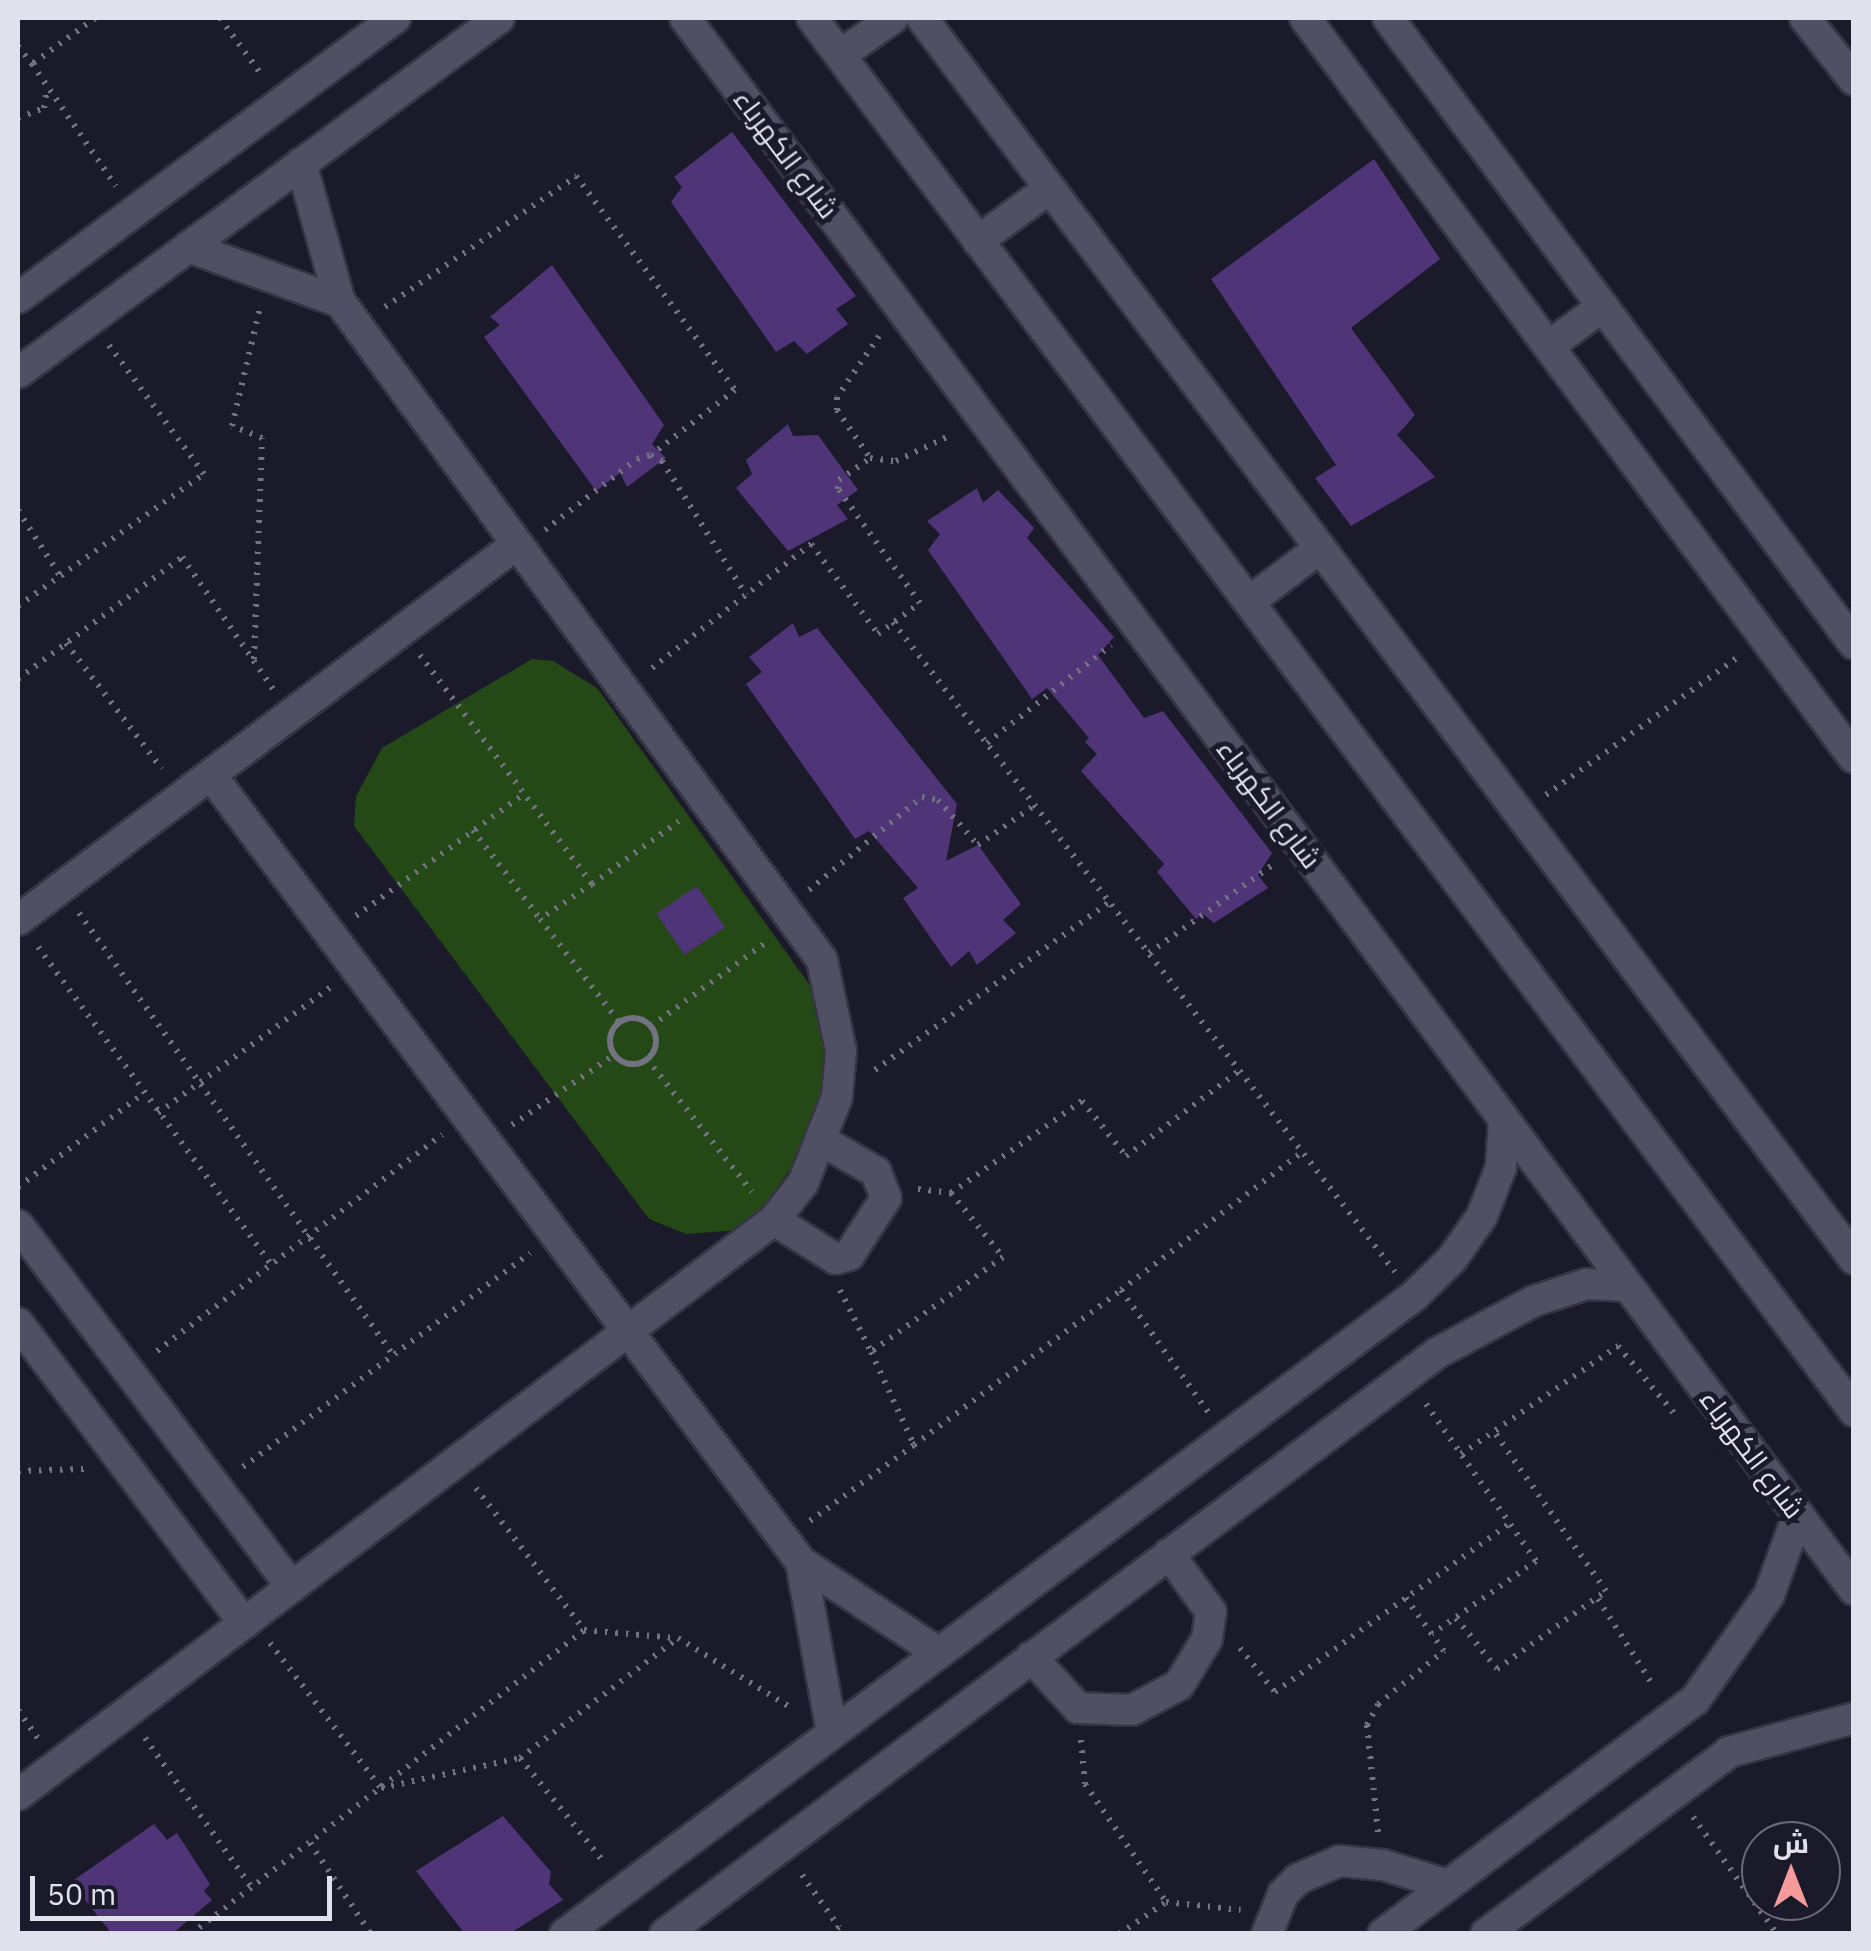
<!DOCTYPE html>
<meta charset="utf-8">
<style>
body{margin:0}
#map{position:relative;width:1871px;height:1951px;overflow:hidden;background:#1b1a2b;font-family:"IBM Plex Sans",Cairo,sans-serif}
div>[style]{position:absolute}
.green>*{inset:0;background:#254916}
.building>*{inset:0;background:#4f3477;transform-origin:0 0}
.path>*{height:6px;margin-top:-3px;transform-origin:0;background:repeating-linear-gradient(90deg,#727280 0 2.5px,transparent 0 10.5px)}
.path>.ring{margin:-3px;padding:0;box-sizing:content-box;background:none;border:6px solid #727280;border-radius:50%}
.roads{filter:drop-shadow(2px 0 #363543) drop-shadow(-2px 0 #363543) drop-shadow(0 2px #363543) drop-shadow(0 -2px #363543)}
.minor>*{height:30px;margin:-15px;padding:0 15px;transform-origin:15px;border-radius:15px;background:#4f5064}
.tertiary>*{height:30px;margin:-15px;padding:0 15px;transform-origin:15px;border-radius:15px;background:#4f5064}
span{translate:-50% -50%;white-space:nowrap;text-align:center;line-height:1.15;-webkit-text-stroke:10px #1b1a2b;paint-order:stroke}
.street-label{font-size:28px;color:#e1e1ed}
.frame{position:absolute;inset:0;border:20px solid #e1e1ed;pointer-events:none}
.north{position:absolute;left:1741px;top:1821px;width:100px;height:100px;box-sizing:border-box;background:#1b1a2b;border:2px solid #6a6a79;border-radius:50%;rotate:0deg;font-size:28px;font-weight:700;line-height:40px;text-align:center;color:#e1e1ed}
.north::after{content:'';display:block;margin:auto;width:35px;height:45px;background:#f59b9b;clip-path:polygon(50% 0,100% 100%,50% 72%,0 100%)}
.scale{position:absolute;left:30px;top:1876px;width:302px;height:45px;box-sizing:border-box;border:5px solid #e1e1ed;border-top:0;padding-left:12px;font-size:30px;line-height:35px;white-space:nowrap;color:#e1e1ed;-webkit-text-stroke:8px #1b1a2b;paint-order:stroke}
</style>
<div id="map">
<div class="green">
<i style="clip-path:polygon(532px 659px,553px 661px,597px 688px,824px 1005px,828px 1085px,790px 1169px,754px 1220px,738px 1230px,686px 1234px,649px 1219px,354px 826px,356px 796px,382px 748px)"></i>
</div>
<div class="building">
<i style="clip-path:polygon(732px 132px,856px 296px,836px 309px,848px 324px,807px 354px,794px 341px,776px 352px,671px 202px,682px 187px,674px 177px)"></i>
<i style="clip-path:polygon(1374px 159px,1440px 259px,1351px 328px,1415px 415px,1397px 435px,1435px 477px,1351px 526px,1315px 478px,1336px 465px,1211px 279px)"></i>
<i style="clip-path:polygon(552px 265px,664px 425px,652px 444px,666px 458px,627px 487px,620px 473px,596px 491px,484px 337px,500px 325px,490px 317px)"></i>
<i style="clip-path:polygon(788px 424px,793px 436px,818px 435px,858px 490px,837px 505px,848px 519px,788px 551px,736px 488px,752px 474px,746px 460px)"></i>
<i style="clip-path:polygon(977px 488px,983px 503px,998px 490px,1034px 528px,1027px 538px,1114px 637px,1098px 655px,1144px 718px,1163px 711px,1272px 853px,1258px 875px,1268px 888px,1214px 923px,1203px 914px,1196px 919px,1157px 872px,1164px 864px,1081px 771px,1097px 754px,1085px 742px,1089px 738px,1047px 688px,1032px 699px,928px 550px,940px 534px,927px 521px)"></i>
<i style="clip-path:polygon(793px 623px,799px 637px,817px 628px,957px 804px,946px 861px,978px 845px,1021px 904px,1003px 920px,1016px 933px,977px 965px,969px 951px,951px 967px,903px 898px,918px 888px,869px 831px,855px 839px,746px 684px,762px 672px,749px 657px)"></i>
<i style="left:697px;top:886px;width:50px;height:49px;rotate:56deg"></i>
<i style="clip-path:polygon(503px 1816px,551px 1872px,549px 1884px,563px 1900px,509px 1934px,465px 1934px,416px 1871px)"></i>
<i style="clip-path:polygon(154px 1824px,167px 1840px,177px 1833px,210px 1884px,204px 1891px,212px 1900px,172px 1934px,112px 1934px,71px 1882px)"></i>
</div>
<div class="path">
<i style="left:95px;top:18px;width:78px;rotate:143.9deg"></i>
<i style="left:32px;top:64px;width:148px;rotate:55.5deg"></i>
<i style="left:220px;top:18px;width:73px;rotate:53.9deg"></i>
<i style="left:18px;top:46px;width:23px;rotate:52deg"></i>
<i style="left:18px;top:118px;width:28px;rotate:-21deg"></i>
<i style="left:44px;top:108px;width:19px;rotate:-81deg"></i>
<i style="left:385px;top:307px;width:232px;rotate:-34.4deg"></i>
<i style="left:576px;top:176px;width:267px;rotate:53.4deg"></i>
<i style="left:735px;top:390px;width:106px;rotate:142.3deg"></i>
<i style="left:879px;top:336px;width:74px;rotate:124.5deg"></i>
<i style="left:837px;top:397px;width:13px;rotate:90deg"></i>
<i style="left:837px;top:410px;width:58px;rotate:55.5deg"></i>
<i style="left:870px;top:458px;width:26px;rotate:7deg"></i>
<i style="left:896px;top:461px;width:61px;rotate:-25.3deg"></i>
<i style="left:18px;top:510px;width:78px;rotate:57.5deg"></i>
<i style="left:545px;top:530px;width:116px;rotate:-37.7deg"></i>
<i style="left:637px;top:459px;width:15px;rotate:-16deg"></i>
<i style="left:651px;top:455px;width:13px;rotate:29deg"></i>
<i style="left:662px;top:461px;width:158px;rotate:57.9deg"></i>
<i style="left:18px;top:606px;width:228px;rotate:-35.4deg"></i>
<i style="left:204px;top:474px;width:160px;rotate:-126.4deg"></i>
<i style="left:893px;top:622px;width:821px;rotate:52.32deg"></i>
<i style="left:66px;top:643px;width:158px;rotate:52.7deg"></i>
<i style="left:420px;top:655px;width:286px;rotate:53.1deg"></i>
<i style="left:592px;top:884px;width:107px;rotate:-35.9deg"></i>
<i style="left:254px;top:659px;width:221px;rotate:-87.9deg"></i>
<i style="left:262px;top:438px;width:32px;rotate:-158deg"></i>
<i style="left:232px;top:426px;width:121px;rotate:-76.7deg"></i>
<i style="left:652px;top:668px;width:202px;rotate:-37.9deg"></i>
<i style="left:811px;top:544px;width:112px;rotate:53.3deg"></i>
<i style="left:878px;top:634px;width:52px;rotate:-36.4deg"></i>
<i style="left:920px;top:603px;width:140px;rotate:-125.7deg"></i>
<i style="left:838px;top:489px;width:9px;rotate:-84deg"></i>
<i style="left:839px;top:480px;width:38px;rotate:-35deg"></i>
<i style="left:18px;top:679px;width:204px;rotate:-36.6deg"></i>
<i style="left:182px;top:557px;width:160px;rotate:55.4deg"></i>
<i style="left:987px;top:743px;width:158px;rotate:-38.3deg"></i>
<i style="left:1546px;top:795px;width:236px;rotate:-35.7deg"></i>
<i style="left:473px;top:830px;width:111px;rotate:53deg"></i>
<i style="left:592px;top:884px;width:63px;rotate:146.1deg"></i>
<i style="left:540px;top:919px;width:130px;rotate:52.5deg"></i>
<i style="left:809px;top:890px;width:146px;rotate:-39.5deg"></i>
<i style="left:922px;top:797px;width:16px;rotate:11deg"></i>
<i style="left:938px;top:800px;width:60px;rotate:48.4deg"></i>
<i style="left:978px;top:845px;width:70px;rotate:-35.1deg"></i>
<i style="left:79px;top:913px;width:542px;rotate:54.61deg"></i>
<i style="left:356px;top:916px;width:209px;rotate:-36deg"></i>
<i style="left:38px;top:947px;width:393px;rotate:53.7deg"></i>
<i style="left:1149px;top:953px;width:153px;rotate:-35.5deg"></i>
<i class="ring" style="left:610px;top:1018px;width:40px;height:40px"></i>
<i style="left:651px;top:1026px;width:145px;rotate:-36deg"></i>
<i style="left:647px;top:1059px;width:169px;rotate:51.7deg"></i>
<i style="left:875px;top:1070px;width:289px;rotate:-35.6deg"></i>
<i style="left:158px;top:1113px;width:214px;rotate:-36.1deg"></i>
<i style="left:512px;top:1125px;width:124px;rotate:-34.5deg"></i>
<i style="left:18px;top:1187px;width:157px;rotate:-36.7deg"></i>
<i style="left:918px;top:1189px;width:33px;rotate:7deg"></i>
<i style="left:951px;top:1193px;width:82px;rotate:50.9deg"></i>
<i style="left:1003px;top:1257px;width:163px;rotate:144.3deg"></i>
<i style="left:871px;top:1352px;width:102px;rotate:65.2deg"></i>
<i style="left:914px;top:1445px;width:259px;rotate:-36.8deg"></i>
<i style="left:1121px;top:1290px;width:150px;rotate:54.5deg"></i>
<i style="left:951px;top:1193px;width:160px;rotate:-35.1deg"></i>
<i style="left:1082px;top:1101px;width:70px;rotate:51.3deg"></i>
<i style="left:1126px;top:1156px;width:141px;rotate:-37deg"></i>
<i style="left:840px;top:1290px;width:69px;rotate:63.4deg"></i>
<i style="left:1121px;top:1290px;width:228px;rotate:-37.3deg"></i>
<i style="left:157px;top:1351px;width:358px;rotate:-37.2deg"></i>
<i style="left:1426px;top:1404px;width:192px;rotate:55deg"></i>
<i style="left:1536px;top:1561px;width:127px;rotate:144.9deg"></i>
<i style="left:1461px;top:1454px;width:191px;rotate:-34.5deg"></i>
<i style="left:1618px;top:1346px;width:94px;rotate:50.2deg"></i>
<i style="left:243px;top:1467px;width:358px;rotate:-36.7deg"></i>
<i style="left:18px;top:1471px;width:68px;rotate:-1.7deg"></i>
<i style="left:476px;top:1488px;width:178px;rotate:52.7deg"></i>
<i style="left:810px;top:1521px;width:129px;rotate:-36.2deg"></i>
<i style="left:1598px;top:1599px;width:104px;rotate:57.5deg"></i>
<i style="left:1456px;top:1618px;width:65px;rotate:51.2deg"></i>
<i style="left:1497px;top:1669px;width:134px;rotate:-35.6deg"></i>
<i style="left:1606px;top:1591px;width:197px;rotate:-125.1deg"></i>
<i style="left:270px;top:1643px;width:183px;rotate:52.6deg"></i>
<i style="left:381px;top:1788px;width:142px;rotate:-12.2deg"></i>
<i style="left:520px;top:1758px;width:198px;rotate:-37.2deg"></i>
<i style="left:678px;top:1638px;width:135px;rotate:31.7deg"></i>
<i style="left:1240px;top:1648px;width:56px;rotate:51.5deg"></i>
<i style="left:1275px;top:1692px;width:289px;rotate:-35.7deg"></i>
<i style="left:18px;top:1710px;width:37px;rotate:55deg"></i>
<i style="left:145px;top:1738px;width:184px;rotate:54.5deg"></i>
<i style="left:1081px;top:1740px;width:44px;rotate:84.8deg"></i>
<i style="left:1085px;top:1784px;width:143px;rotate:55.5deg"></i>
<i style="left:1166px;top:1902px;width:75px;rotate:6.1deg"></i>
<i style="left:520px;top:1758px;width:134px;rotate:51.1deg"></i>
<i style="left:1693px;top:1817px;width:144px;rotate:54.3deg"></i>
<i style="left:1378px;top:1832px;width:108px;rotate:-95.9deg"></i>
<i style="left:1367px;top:1725px;width:24px;rotate:-62deg"></i>
<i style="left:1378px;top:1704px;width:85px;rotate:-38.8deg"></i>
<i style="left:1444px;top:1651px;width:67px;rotate:-125.8deg"></i>
<i style="left:310px;top:1843px;width:110px;rotate:56.2deg"></i>
<i style="left:802px;top:1875px;width:64px;rotate:54.6deg"></i>
<i style="left:839px;top:1927px;width:11px;rotate:139deg"></i>
<i style="left:191px;top:1934px;width:497px;rotate:-37.7deg"></i>
<i style="left:584px;top:1630px;width:92px;rotate:5deg"></i>
<i style="left:1119px;top:1934px;width:57px;rotate:-34.2deg"></i>
</div>
<div class="roads">
<div class="minor">
<i style="left:922px;top:18px;width:1552px;rotate:53.09deg"></i>
<i style="left:1305px;top:18px;width:921px;rotate:53.43deg"></i>
<i style="left:1388px;top:18px;width:780px;rotate:53.34deg"></i>
<i style="left:1805px;top:18px;width:79px;rotate:51.7deg"></i>
<i style="left:840px;top:55px;width:65px;rotate:-34.9deg"></i>
<i style="left:188px;top:247px;width:162px;rotate:19.9deg"></i>
<i style="left:18px;top:298px;width:470px;rotate:-36.6deg"></i>
<i style="left:1549px;top:346px;width:67px;rotate:-36.5deg"></i>
<i style="left:18px;top:373px;width:598px;rotate:-36.43deg"></i>
<i style="left:211px;top:775px;width:984px;rotate:53.14deg"></i>
<i style="left:801px;top:1562px;width:165px;rotate:33.4deg"></i>
<i style="left:18px;top:920px;width:625px;rotate:-37deg"></i>
<i style="left:774px;top:1220px;width:73px;rotate:32.2deg"></i>
<i style="left:836px;top:1259px;width:14px;rotate:-17deg"></i>
<i style="left:849px;top:1255px;width:68px;rotate:-57deg"></i>
<i style="left:886px;top:1198px;width:28px;rotate:-111deg"></i>
<i style="left:876px;top:1172px;width:60px;rotate:-150deg"></i>
<i style="left:18px;top:1225px;width:454px;rotate:52.9deg"></i>
<i style="left:18px;top:1323px;width:376px;rotate:53deg"></i>
<i style="left:801px;top:1562px;width:174px;rotate:79.7deg"></i>
<i style="left:1031px;top:1657px;width:69px;rotate:47.3deg"></i>
<i style="left:1078px;top:1708px;width:54px;rotate:2.1deg"></i>
<i style="left:1132px;top:1710px;width:53px;rotate:-28deg"></i>
<i style="left:1179px;top:1685px;width:54px;rotate:-58.7deg"></i>
<i style="left:1207px;top:1639px;width:27px;rotate:-82deg"></i>
<i style="left:1211px;top:1612px;width:72px;rotate:-125.9deg"></i>
<i style="left:18px;top:1795px;width:950px;rotate:-37.26deg"></i>
<i style="left:774px;top:1220px;width:47px;rotate:-51.9deg"></i>
<i style="left:803px;top:1183px;width:92px;rotate:-68.4deg"></i>
<i style="left:837px;top:1097px;width:46px;rotate:-85deg"></i>
<i style="left:841px;top:1051px;width:93px;rotate:-101.8deg"></i>
<i style="left:822px;top:960px;width:816px;rotate:-126.22deg"></i>
<i style="left:340px;top:302px;width:144px;rotate:-105.7deg"></i>
<i style="left:565px;top:1934px;width:1062px;rotate:-36.92deg"></i>
<i style="left:1414px;top:1296px;width:53px;rotate:-44.2deg"></i>
<i style="left:1452px;top:1259px;width:52px;rotate:-55.1deg"></i>
<i style="left:1482px;top:1216px;width:53px;rotate:-68.8deg"></i>
<i style="left:1501px;top:1167px;width:48px;rotate:-86.4deg"></i>
<i style="left:665px;top:1934px;width:966px;rotate:-36.96deg"></i>
<i style="left:1437px;top:1353px;width:110px;rotate:-28.2deg"></i>
<i style="left:1534px;top:1301px;width:56px;rotate:-17.8deg"></i>
<i style="left:1587px;top:1284px;width:40px;rotate:2.9deg"></i>
<i style="left:1267px;top:1934px;width:43px;rotate:-68.2deg"></i>
<i style="left:1283px;top:1894px;width:21px;rotate:-45deg"></i>
<i style="left:1298px;top:1879px;width:45px;rotate:-23.7deg"></i>
<i style="left:1339px;top:1861px;width:44px;rotate:5.2deg"></i>
<i style="left:1383px;top:1865px;width:68px;rotate:17.1deg"></i>
<i style="left:1383px;top:1934px;width:390px;rotate:-36.9deg"></i>
<i style="left:1695px;top:1700px;width:128px;rotate:-54.8deg"></i>
<i style="left:1769px;top:1595px;width:85px;rotate:-70.1deg"></i>
<i style="left:1486px;top:1934px;width:304px;rotate:-36.8deg"></i>
<i style="left:1729px;top:1752px;width:130px;rotate:-15.2deg"></i>
</div>
<div class="tertiary">
<i style="left:685px;top:18px;width:1959px;rotate:53.36deg"></i>
<i style="left:812px;top:18px;width:1740px;rotate:53.2deg"></i>
<i style="left:978px;top:241px;width:89px;rotate:-36.4deg"></i>
<i style="left:1249px;top:602px;width:89px;rotate:-37.3deg"></i>
</div>
</div>
<div class="street-label">
<span style="left:786px;top:154px;rotate:53deg">شارع الكهرباء</span>
<span style="left:1269px;top:804px;rotate:53deg">شارع الكهرباء</span>
<span style="left:1752px;top:1454px;rotate:53deg">شارع الكهرباء</span>
</div>
<div class="frame"></div>
<div class="north">ش</div>
<div class="scale">50 m</div>
</div>
